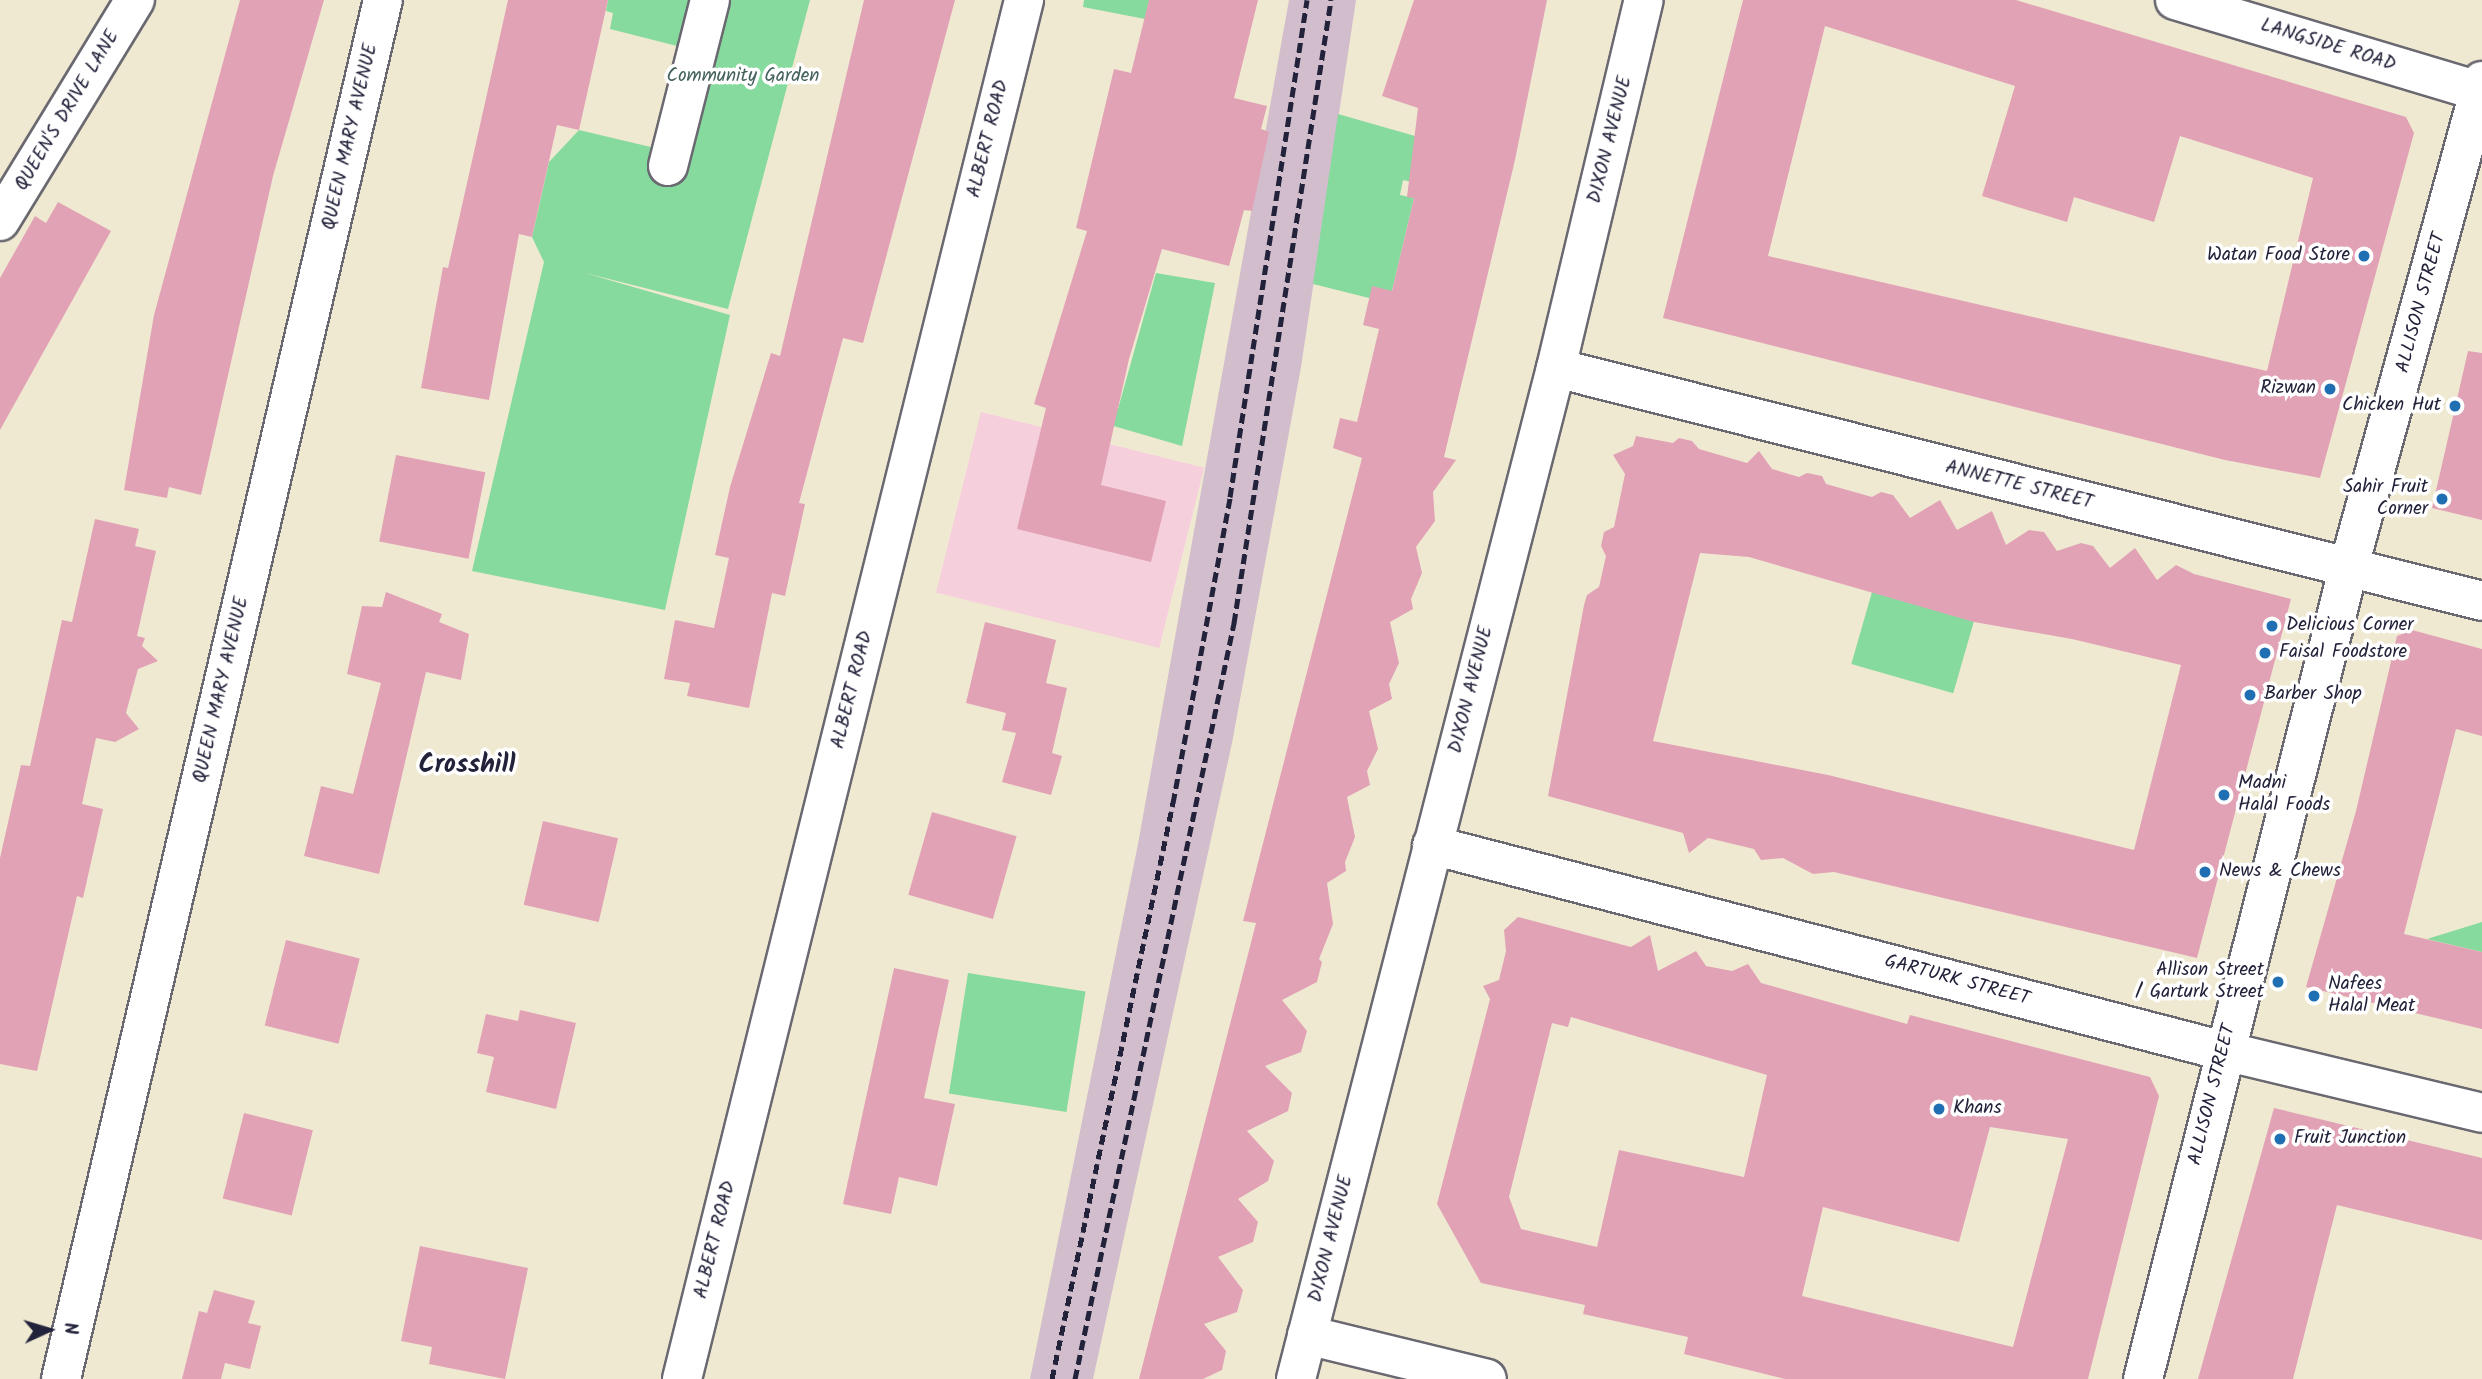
<!DOCTYPE html>
<style>
body{margin:0}
#map{position:relative;width:2482px;height:1379px;overflow:hidden;background:#f0e9d1;font-family:Kalam,sans-serif}
div>[style]{position:absolute}
.built>*{inset:0;background:#f5cfdb;transform-origin:0 0}
.industrial>*{inset:0;background:#d1bdcc}
.green>*{inset:0;background:#86da9d;transform-origin:0 0}
.building>*{inset:0;background:#e1a2b6;transform-origin:0 0}
.roads{filter:drop-shadow(2px 0 #6a6870) drop-shadow(-2px 0 #6a6870) drop-shadow(0 2px #6a6870) drop-shadow(0 -2px #6a6870)}
.minor>*{height:38px;margin:-19px;padding:0 19px;transform-origin:19px;border-radius:19px;background:#fff}
.rail>*{height:5px;margin-top:-2.5px;transform-origin:0;background:repeating-linear-gradient(90deg,#22223b 0 10px,transparent 0 15px)}
.dots>*{width:19px;height:19px;translate:-50% -50%;box-sizing:border-box;border:4px solid #fff;border-radius:50%}
span{translate:-50% -50%;white-space:nowrap;text-align:center;line-height:1.15;-webkit-text-stroke:7px #fff;paint-order:stroke}
.street-label{font-size:19px;color:#22223b}
.park-label{font-size:19px;color:#45625d}
.poi-label{font-size:19px;color:#22223b}
.right{translate:-100% -50%;text-align:right}
.left{translate:0 -50%;text-align:left}
.district-label{font-size:26px;color:#22223b;font-weight:700}
.north{position:absolute;left:14px;top:1295px;width:70px;height:70px;-webkit-text-stroke:5px #fff;paint-order:stroke;rotate:86deg;font-size:19px;font-weight:700;line-height:28px;text-align:center;color:#22223b}
.north::after{content:'';display:block;margin:auto;width:24px;height:32px;background:#22223b;clip-path:polygon(50% 0,100% 100%,50% 72%,0 100%)}
</style>
<div id="map">
<div class="built">
<i style="left:981px;top:412px;width:230px;height:186px;rotate:14deg"></i>
</div>
<div class="industrial">
<i style="clip-path:polygon(1289px 0,1356px 0,1301px 367px,1232px 743px,1093px 1379px,1030px 1379px,1138px 844px)"></i>
</div>
<div class="green">
<i style="clip-path:polygon(608px 0,692px 0,681px 47px,610px 29px,613px 13px,606px 11px)"></i>
<i style="clip-path:polygon(717px 0,810px 0,728px 309px,585px 273px,730px 315px,665px 610px,472px 571px,544px 262px,532px 237px,549px 162px,579px 130px,676px 153px)"></i>
<i style="clip-path:polygon(1084px 0,1149px 0,1145px 19px,1083px 7px)"></i>
<i style="clip-path:polygon(1338px 114px,1415px 136px,1430px 186px,1403px 180px,1400px 195px,1414px 198px,1392px 291px,1369px 298px,1313px 284px)"></i>
<i style="clip-path:polygon(1156px 273px,1215px 283px,1182px 446px,1100px 422px,1118px 409px)"></i>
<i style="left:1872px;top:592px;width:106px;height:75px;rotate:16deg"></i>
<i style="clip-path:polygon(2482px 922px,2482px 952px,2427px 939px)"></i>
<i style="left:968px;top:973px;width:119px;height:122px;rotate:9deg"></i>
</div>
<div class="building">
<i style="clip-path:polygon(240px 0,324px 0,273px 176px,201px 495px,169px 487px,167px 498px,124px 490px,154px 315px)"></i>
<i style="clip-path:polygon(508px 0,608px 0,579px 130px,557px 125px,532px 237px,519px 234px,489px 400px,421px 388px,443px 267px,448px 268px)"></i>
<i style="clip-path:polygon(864px 0,955px 0,863px 343px,843px 338px,799px 503px,805px 504px,785px 596px,772px 593px,749px 708px,687px 696px,690px 683px,664px 679px,675px 620px,714px 628px,729px 558px,715px 555px,730px 487px,771px 353px,780px 356px)"></i>
<i style="clip-path:polygon(1149px 0,1258px 0,1234px 98px,1267px 106px,1261px 129px,1269px 132px,1252px 211px,1244px 210px,1229px 266px,1162px 249px,1129px 359px,1101px 485px,1166px 501px,1151px 562px,1017px 529px,1046px 408px,1034px 404px,1087px 231px,1076px 228px,1114px 69px,1131px 73px)"></i>
<i style="clip-path:polygon(1414px 0,1547px 0,1515px 160px,1444px 457px,1456px 460px,1433px 492px,1435px 521px,1416px 547px,1422px 573px,1411px 599px,1413px 609px,1390px 622px,1399px 663px,1389px 684px,1392px 699px,1369px 711px,1378px 749px,1367px 771px,1370px 785px,1347px 797px,1355px 837px,1345px 862px,1346px 871px,1327px 883px,1333px 924px,1319px 959px,1322px 962px,1317px 982px,1282px 1000px,1307px 1031px,1301px 1052px,1265px 1066px,1292px 1093px,1288px 1111px,1247px 1131px,1274px 1161px,1268px 1181px,1238px 1199px,1258px 1222px,1253px 1242px,1218px 1257px,1243px 1290px,1237px 1312px,1204px 1324px,1226px 1351px,1222px 1370px,1203px 1379px,1139px 1379px,1256px 923px,1243px 921px,1362px 458px,1333px 448px,1340px 418px,1357px 422px,1379px 329px,1363px 325px,1372px 286px,1392px 291px,1414px 198px,1407px 197px,1418px 108px,1382px 96px)"></i>
<i style="clip-path:polygon(evenodd,1743px 0,2016px 0,2406px 117px,2414px 133px,2320px 478px,2225px 460px,1663px 318px,1743px 0,1825px 26px,2015px 86px,1982px 196px,2067px 222px,2074px 197px,2154px 222px,2180px 136px,2313px 178px,2267px 371px,1768px 256px,1825px 26px)"></i>
<i style="clip-path:polygon(58px 202px,111px 231px,0 430px,0 278px,35px 216px,46px 223px)"></i>
<i style="clip-path:polygon(2468px 351px,2482px 353px,2482px 520px,2432px 508px)"></i>
<i style="clip-path:polygon(evenodd,1636px 436px,1673px 443px,1679px 438px,1692px 441px,1699px 449px,1747px 463px,1759px 451px,1772px 469px,1799px 477px,1807px 473px,1822px 476px,1826px 484px,1872px 497px,1881px 492px,1893px 495px,1910px 518px,1940px 500px,1957px 530px,1992px 511px,2006px 545px,2029px 530px,2044px 532px,2057px 551px,2081px 543px,2093px 546px,2110px 568px,2135px 548px,2157px 580px,2176px 565px,2194px 574px,2291px 599px,2197px 958px,1834px 872px,1813px 874px,1783px 858px,1761px 860px,1754px 849px,1708px 838px,1689px 853px,1683px 833px,1548px 796px,1584px 605px,1587px 595px,1599px 587px,1606px 556px,1601px 546px,1604px 532px,1614px 527px,1625px 474px,1613px 455px,1633px 446px,1636px 436px,1700px 553px,1749px 557px,1974px 622px,2072px 639px,2181px 665px,2134px 850px,1828px 775px,1653px 741px,1700px 553px)"></i>
<i style="left:396px;top:455px;width:91px;height:88px;rotate:11deg"></i>
<i style="clip-path:polygon(95px 519px,139px 529px,135px 546px,156px 551px,137px 636px,145px 638px,142px 646px,158px 661px,138px 669px,126px 713px,139px 729px,115px 742px,96px 738px,82px 804px,103px 809px,83px 898px,77px 896px,37px 1071px,0 1064px,0 858px,21px 765px,30px 766px,62px 620px,72px 622px)"></i>
<i style="clip-path:polygon(386px 592px,442px 614px,439px 622px,469px 634px,461px 680px,426px 672px,379px 874px,304px 856px,321px 786px,353px 794px,381px 683px,347px 674px,362px 606px,382px 607px)"></i>
<i style="clip-path:polygon(985px 622px,1056px 640px,1046px 683px,1067px 688px,1052px 753px,1062px 756px,1051px 795px,1002px 782px,1016px 733px,1002px 730px,1006px 713px,966px 703px)"></i>
<i style="clip-path:polygon(2412px 630px,2482px 649px,2482px 736px,2456px 729px,2404px 934px,2482px 952px,2482px 1029px,2306px 987px,2356px 811px,2397px 636px)"></i>
<i style="left:932px;top:812px;width:88px;height:86px;rotate:16deg"></i>
<i style="left:543px;top:821px;width:77px;height:86px;rotate:13deg"></i>
<i style="clip-path:polygon(evenodd,1518px 917px,1631px 947px,1650px 935px,1658px 971px,1696px 951px,1706px 966px,1732px 971px,1748px 964px,1761px 983px,1907px 1024px,1910px 1015px,2150px 1077px,2159px 1096px,2088px 1379px,1785px 1379px,1684px 1354px,1688px 1337px,1583px 1314px,1585px 1305px,1481px 1283px,1437px 1204px,1490px 999px,1483px 986px,1499px 980px,1506px 951px,1504px 930px,1518px 917px,1571px 1017px,1767px 1075px,1744px 1177px,1619px 1150px,1597px 1247px,1521px 1229px,1509px 1197px,1552px 1023px,1568px 1027px,1571px 1017px,1518px 917px,1990px 1127px,2068px 1139px,2013px 1347px,1802px 1296px,1823px 1207px,1959px 1242px,1990px 1127px)"></i>
<i style="left:286px;top:940px;width:76px;height:88px;rotate:14deg"></i>
<i style="clip-path:polygon(894px 968px,949px 980px,924px 1098px,955px 1104px,937px 1186px,899px 1177px,891px 1214px,843px 1204px)"></i>
<i style="clip-path:polygon(520px 1010px,576px 1023px,556px 1109px,486px 1092px,494px 1057px,477px 1053px,486px 1014px,518px 1021px)"></i>
<i style="clip-path:polygon(2274px 1108px,2482px 1158px,2482px 1240px,2337px 1205px,2293px 1379px,2198px 1379px)"></i>
<i style="left:244px;top:1113px;width:71px;height:88px;rotate:14deg"></i>
<i style="clip-path:polygon(420px 1246px,528px 1268px,505px 1379px,429px 1364px,432px 1347px,401px 1341px)"></i>
<i style="clip-path:polygon(214px 1290px,255px 1301px,248px 1323px,261px 1326px,250px 1369px,225px 1363px,221px 1379px,182px 1379px,199px 1311px,207px 1313px)"></i>
</div>
<div class="roads">
<div class="minor">
<i style="left:2175px;top:0;width:320px;rotate:16.7deg"></i>
<i style="left:668px;top:166px;width:171px;rotate:-75.8deg"></i>
<i style="left:0;top:221px;width:259px;rotate:-58.6deg"></i>
<i style="left:1556px;top:368px;width:955px;rotate:14.12deg"></i>
<i style="left:1432px;top:845px;width:818px;rotate:14.58deg"></i>
<i style="left:2224px;top:1051px;width:265px;rotate:13.5deg"></i>
<i style="left:1307px;top:1335px;width:185px;rotate:13.7deg"></i>
<i style="left:61px;top:1379px;width:1416px;rotate:-76.86deg"></i>
<i style="left:682px;top:1379px;width:1421px;rotate:-76.07deg"></i>
<i style="left:1296px;top:1379px;width:1044px;rotate:-75.58deg"></i>
<i style="left:1556px;top:368px;width:378px;rotate:-76.6deg"></i>
<i style="left:2143px;top:1379px;width:839px;rotate:-75.78deg"></i>
<i style="left:2349px;top:566px;width:503px;rotate:-74.66deg"></i>
</div>
</div>
<div class="rail">
<i style="left:1052px;top:1379px;width:589px;rotate:-78.14deg"></i>
<i style="left:1173px;top:803px;width:311px;rotate:-79.4deg"></i>
<i style="left:1230px;top:497px;width:503px;rotate:-81.19deg"></i>
<i style="left:1075px;top:1379px;width:773px;rotate:-78.12deg"></i>
<i style="left:1234px;top:623px;width:631px;rotate:-81.15deg"></i>
</div>
<div class="dots">
<i style="left:2364px;top:256px;background:#1f6fb2"></i>
<i style="left:2330px;top:389px;background:#1f6fb2"></i>
<i style="left:2455px;top:406px;background:#1f6fb2"></i>
<i style="left:2442px;top:499px;background:#1f6fb2"></i>
<i style="left:2272px;top:626px;background:#1f6fb2"></i>
<i style="left:2265px;top:653px;background:#1f6fb2"></i>
<i style="left:2250px;top:695px;background:#1f6fb2"></i>
<i style="left:2224px;top:795px;background:#1f6fb2"></i>
<i style="left:2205px;top:872px;background:#1f6fb2"></i>
<i style="left:2278px;top:982px;background:#1f6fb2"></i>
<i style="left:2314px;top:996px;background:#1f6fb2"></i>
<i style="left:1939px;top:1109px;background:#1f6fb2"></i>
<i style="left:2280px;top:1139px;background:#1f6fb2"></i>
</div>
<div class="street-label">
<span style="left:2328px;top:46px;rotate:17deg">LANGSIDE ROAD</span>
<span style="left:68px;top:111px;rotate:-59deg">QUEEN'S DRIVE LANE</span>
<span style="left:351px;top:137px;rotate:-77deg">QUEEN MARY AVENUE</span>
<span style="left:989px;top:139px;rotate:-76deg">ALBERT ROAD</span>
<span style="left:1611px;top:140px;rotate:-76deg">DIXON AVENUE</span>
<span style="left:2422px;top:303px;rotate:-75deg">ALLISON STREET</span>
<span style="left:2019px;top:486px;rotate:14deg">ANNETTE STREET</span>
<span style="left:222px;top:690px;rotate:-77deg">QUEEN MARY AVENUE</span>
<span style="left:853px;top:690px;rotate:-76deg">ALBERT ROAD</span>
<span style="left:1472px;top:690px;rotate:-76deg">DIXON AVENUE</span>
<span style="left:1957px;top:981px;rotate:15deg">GARTURK STREET</span>
<span style="left:2213px;top:1095px;rotate:-76deg">ALLISON STREET</span>
<span style="left:1332px;top:1239px;rotate:-76deg">DIXON AVENUE</span>
<span style="left:716px;top:1240px;rotate:-76deg">ALBERT ROAD</span>
</div>
<div class="park-label">
<span style="left:743px;top:77px">Community Garden</span>
</div>
<div class="poi-label">
<span class="right" style="left:2350px;top:256px">Watan Food Store</span>
<span class="right" style="left:2316px;top:389px">Rizwan</span>
<span class="right" style="left:2441px;top:406px">Chicken Hut</span>
<span class="right" style="left:2428px;top:499px">Sahir Fruit<br>Corner</span>
<span class="left" style="left:2286px;top:626px">Delicious Corner</span>
<span class="left" style="left:2279px;top:653px">Faisal Foodstore</span>
<span class="left" style="left:2264px;top:695px">Barber Shop</span>
<span class="left" style="left:2238px;top:795px">Madni<br>Halal Foods</span>
<span class="left" style="left:2219px;top:872px">News &amp; Chews</span>
<span class="right" style="left:2264px;top:982px">Allison Street<br>/ Garturk Street</span>
<span class="left" style="left:2328px;top:996px">Nafees<br>Halal Meat</span>
<span class="left" style="left:1953px;top:1109px">Khans</span>
<span class="left" style="left:2294px;top:1139px">Fruit Junction</span>
</div>
<div class="district-label">
<span style="left:467px;top:766px">Crosshill</span>
</div>
<div class="north">N</div>
</div>
